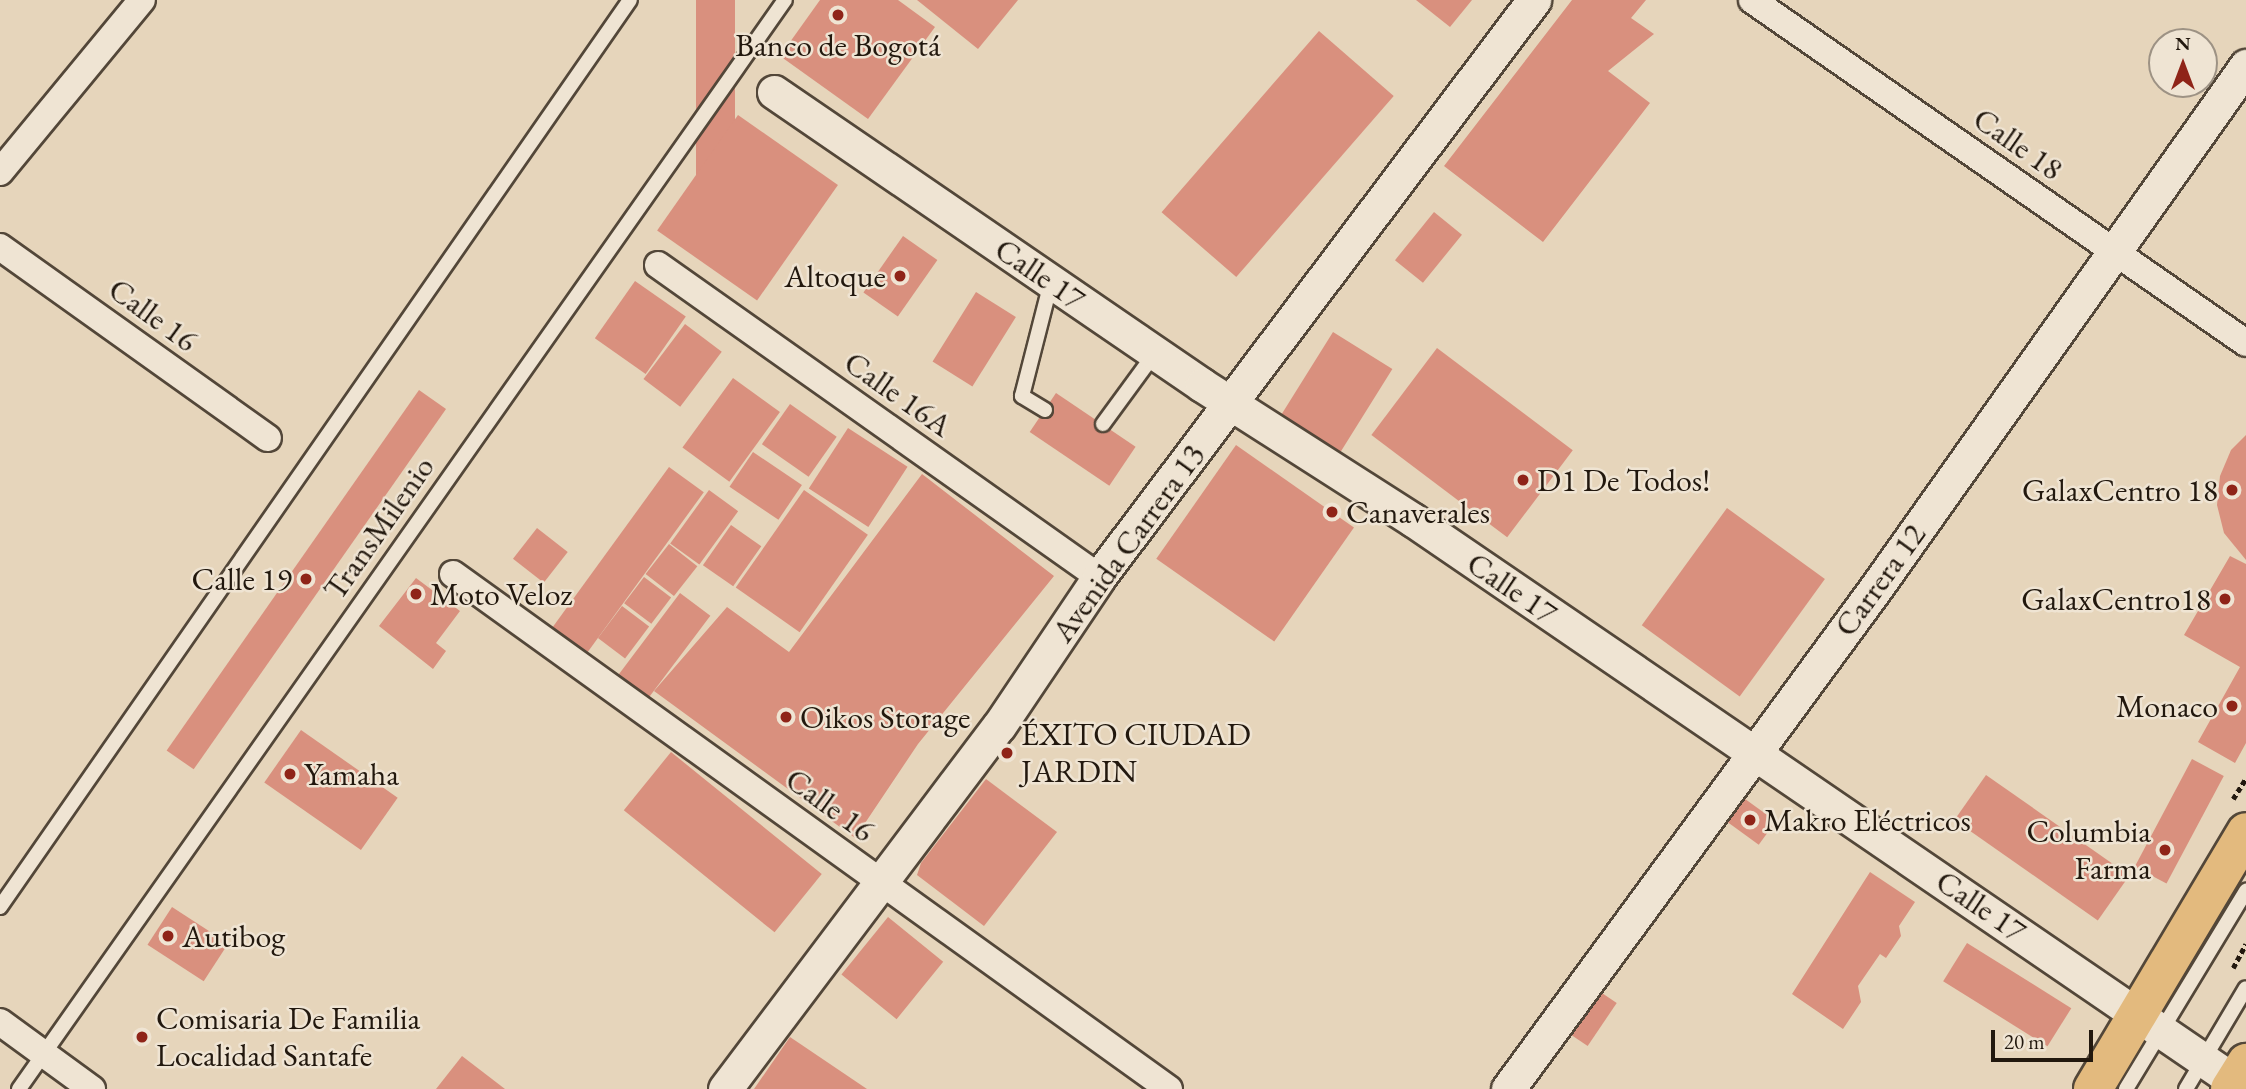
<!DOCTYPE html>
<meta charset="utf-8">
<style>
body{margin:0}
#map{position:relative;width:2246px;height:1089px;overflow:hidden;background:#e6d5bb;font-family:"EB Garamond",serif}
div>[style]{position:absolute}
.building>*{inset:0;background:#d9907e;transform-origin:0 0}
.path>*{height:4.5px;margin-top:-2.25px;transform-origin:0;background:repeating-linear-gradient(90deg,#22180e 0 5px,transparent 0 8.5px)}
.roads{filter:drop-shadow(2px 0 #534739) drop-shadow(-2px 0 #534739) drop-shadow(0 2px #534739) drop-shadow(0 -2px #534739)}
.service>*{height:14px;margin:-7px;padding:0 7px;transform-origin:7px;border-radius:7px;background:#efe4d3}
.minor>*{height:26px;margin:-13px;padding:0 13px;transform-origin:13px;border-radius:13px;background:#efe4d3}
.tertiary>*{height:33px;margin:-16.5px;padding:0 16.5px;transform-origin:16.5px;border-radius:16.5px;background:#efe4d3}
.primary>*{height:38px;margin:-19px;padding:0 19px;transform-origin:19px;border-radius:19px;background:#e3ba7e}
.dots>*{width:19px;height:19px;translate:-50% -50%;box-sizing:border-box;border:4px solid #efe4d3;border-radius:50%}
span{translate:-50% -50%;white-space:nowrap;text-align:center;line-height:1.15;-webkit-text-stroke:5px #efe4d3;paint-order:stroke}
.poi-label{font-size:32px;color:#22180e}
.right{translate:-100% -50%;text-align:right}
.left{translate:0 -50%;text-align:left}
.street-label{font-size:32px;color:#22180e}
.north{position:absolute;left:2148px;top:28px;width:70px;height:70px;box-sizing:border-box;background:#efe4d3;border:2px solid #9d9284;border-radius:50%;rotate:0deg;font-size:19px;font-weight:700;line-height:28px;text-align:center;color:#22180e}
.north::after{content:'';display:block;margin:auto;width:24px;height:32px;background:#8f2418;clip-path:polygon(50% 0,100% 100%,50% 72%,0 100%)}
.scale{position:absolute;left:1991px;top:1030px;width:102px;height:32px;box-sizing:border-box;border:4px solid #22180e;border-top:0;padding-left:9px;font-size:21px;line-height:24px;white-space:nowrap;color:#22180e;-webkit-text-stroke:5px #efe4d3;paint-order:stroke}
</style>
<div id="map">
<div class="building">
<i style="left:696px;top:0;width:39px;height:212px"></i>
<i style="clip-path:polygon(820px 0,898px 0,935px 27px,868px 119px,780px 56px)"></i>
<i style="clip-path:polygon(917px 0,1018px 0,978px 49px)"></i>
<i style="clip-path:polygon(1416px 0,1472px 0,1450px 27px)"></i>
<i style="clip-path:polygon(1572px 0,1646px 0,1631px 18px,1654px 34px,1608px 71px,1650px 103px,1543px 242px,1444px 166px)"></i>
<i style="left:1319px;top:31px;width:99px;height:240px;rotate:41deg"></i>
<i style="left:738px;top:115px;width:122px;height:141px;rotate:35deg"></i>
<i style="left:1434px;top:212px;width:36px;height:62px;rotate:39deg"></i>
<i style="left:903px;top:236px;width:42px;height:69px;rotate:35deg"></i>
<i style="left:635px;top:281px;width:62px;height:70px;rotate:35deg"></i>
<i style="left:976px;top:292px;width:47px;height:82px;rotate:32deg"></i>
<i style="left:685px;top:324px;width:46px;height:69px;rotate:37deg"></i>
<i style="left:1333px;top:332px;width:70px;height:107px;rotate:32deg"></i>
<i style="left:1437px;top:348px;width:170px;height:109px;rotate:37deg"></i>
<i style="left:733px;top:378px;width:58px;height:86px;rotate:36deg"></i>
<i style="left:419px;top:390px;width:33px;height:440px;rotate:35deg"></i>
<i style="left:1056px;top:393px;width:96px;height:47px;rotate:34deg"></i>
<i style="left:790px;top:404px;width:57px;height:49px;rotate:35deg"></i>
<i style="left:848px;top:428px;width:71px;height:72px;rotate:33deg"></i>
<i style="clip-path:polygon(2246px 435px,2246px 560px,2224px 533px,2217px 505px,2220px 476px,2231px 450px)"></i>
<i style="left:1236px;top:445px;width:144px;height:139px;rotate:35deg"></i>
<i style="left:753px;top:452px;width:59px;height:42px;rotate:34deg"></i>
<i style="left:669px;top:467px;width:43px;height:203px;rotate:36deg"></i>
<i style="clip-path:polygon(922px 474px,1054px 576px,918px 744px,855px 838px,654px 691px,727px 607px,789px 652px)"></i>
<i style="left:709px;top:490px;width:36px;height:66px;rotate:36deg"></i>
<i style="left:804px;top:490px;width:78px;height:119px;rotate:35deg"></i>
<i style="left:1727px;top:508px;width:121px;height:145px;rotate:36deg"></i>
<i style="left:731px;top:525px;width:37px;height:49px;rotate:35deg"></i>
<i style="left:537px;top:528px;width:39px;height:39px;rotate:38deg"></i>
<i style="left:669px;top:544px;width:36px;height:38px;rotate:38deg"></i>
<i style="clip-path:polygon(2230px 556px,2246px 564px,2246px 743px,2235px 763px,2198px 742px,2240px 667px,2184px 635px)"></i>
<i style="left:644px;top:577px;width:34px;height:33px;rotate:37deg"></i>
<i style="clip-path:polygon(416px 578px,460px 611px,436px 643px,446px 651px,433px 669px,379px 626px)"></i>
<i style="left:680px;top:593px;width:38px;height:106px;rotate:37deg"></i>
<i style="left:622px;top:606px;width:34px;height:40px;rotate:37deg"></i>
<i style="left:301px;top:730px;width:118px;height:64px;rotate:35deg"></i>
<i style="left:671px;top:752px;width:194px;height:75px;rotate:39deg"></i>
<i style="left:2192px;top:759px;width:36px;height:122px;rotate:28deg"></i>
<i style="left:1986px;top:775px;width:175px;height:55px;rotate:35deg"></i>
<i style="clip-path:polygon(986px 779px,1057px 832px,984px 926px,917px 875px,921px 863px)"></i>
<i style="left:1741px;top:796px;width:43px;height:29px;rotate:36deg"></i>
<i style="clip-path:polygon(1870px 872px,1915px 902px,1899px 926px,1901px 936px,1886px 958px,1880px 954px,1858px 986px,1861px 1002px,1843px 1029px,1792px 994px)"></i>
<i style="left:172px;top:907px;width:67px;height:45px;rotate:33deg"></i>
<i style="left:888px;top:917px;width:71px;height:74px;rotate:39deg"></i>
<i style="left:1967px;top:943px;width:123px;height:45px;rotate:32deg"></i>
<i style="left:1596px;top:989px;width:25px;height:52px;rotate:34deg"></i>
<i style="clip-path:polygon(790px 1037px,867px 1089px,754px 1089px)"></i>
<i style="clip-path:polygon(462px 1056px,505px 1089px,436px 1089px)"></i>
</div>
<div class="path">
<i style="left:2233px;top:799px;width:25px;rotate:-58deg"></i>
<i style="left:2233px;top:968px;width:27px;rotate:-62deg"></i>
</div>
<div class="roads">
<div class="service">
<i style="left:1045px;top:410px;width:27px;rotate:-149deg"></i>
<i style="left:1022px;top:396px;width:118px;rotate:-75.7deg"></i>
<i style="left:1103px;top:424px;width:88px;rotate:-53.8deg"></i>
<i style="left:0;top:907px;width:1104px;rotate:-55.22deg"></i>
<i style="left:19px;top:1089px;width:1331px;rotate:-54.88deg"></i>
<i style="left:2126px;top:1089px;width:232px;rotate:-58.8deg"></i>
<i style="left:2186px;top:1089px;width:117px;rotate:-59.3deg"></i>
</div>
<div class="minor">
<i style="left:1752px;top:0;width:601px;rotate:34.77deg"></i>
<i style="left:0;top:172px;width:223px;rotate:-50.5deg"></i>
<i style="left:0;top:247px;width:329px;rotate:35.5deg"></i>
<i style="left:658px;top:265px;width:540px;rotate:35.28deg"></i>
<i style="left:453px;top:574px;width:882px;rotate:35.73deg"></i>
<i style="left:0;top:1022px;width:114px;rotate:36.1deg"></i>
</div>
<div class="tertiary">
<i style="left:774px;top:92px;width:519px;rotate:34.39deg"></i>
<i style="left:1202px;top:385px;width:250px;rotate:32.6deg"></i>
<i style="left:1413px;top:520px;width:1009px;rotate:34.34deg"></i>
<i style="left:725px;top:1089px;width:455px;rotate:-53deg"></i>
<i style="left:999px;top:726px;width:179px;rotate:-56.1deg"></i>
<i style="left:1099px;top:577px;width:723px;rotate:-52.99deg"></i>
<i style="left:1508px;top:1089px;width:617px;rotate:-53.71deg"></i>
<i style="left:1873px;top:592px;width:645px;rotate:-54.66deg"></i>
</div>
<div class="primary">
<i style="left:2093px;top:1089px;width:299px;rotate:-59.2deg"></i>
<i style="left:2230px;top:1089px;width:31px;rotate:-58deg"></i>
</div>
</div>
<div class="dots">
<i style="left:838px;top:15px;background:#8f2418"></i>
<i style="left:900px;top:276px;background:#8f2418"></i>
<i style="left:1523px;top:480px;background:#8f2418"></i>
<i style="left:2232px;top:490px;background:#8f2418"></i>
<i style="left:1332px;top:512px;background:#8f2418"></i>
<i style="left:306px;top:579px;background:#8f2418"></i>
<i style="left:416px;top:594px;background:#8f2418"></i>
<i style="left:2225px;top:599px;background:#8f2418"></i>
<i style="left:2232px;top:706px;background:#8f2418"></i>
<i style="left:786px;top:717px;background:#8f2418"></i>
<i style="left:1007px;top:753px;background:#8f2418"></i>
<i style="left:290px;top:774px;background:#8f2418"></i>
<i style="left:1750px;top:820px;background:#8f2418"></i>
<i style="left:2165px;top:850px;background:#8f2418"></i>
<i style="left:168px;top:936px;background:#8f2418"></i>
<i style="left:142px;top:1037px;background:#8f2418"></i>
</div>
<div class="poi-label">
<span style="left:838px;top:45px">Banco de Bogotá</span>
<span class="right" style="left:886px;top:276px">Altoque</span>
<span class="left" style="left:1537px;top:480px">D1 De Todos!</span>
<span class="right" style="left:2218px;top:490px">GalaxCentro 18</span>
<span class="left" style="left:1346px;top:512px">Canaverales</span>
<span class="right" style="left:292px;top:579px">Calle 19</span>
<span class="left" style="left:430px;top:594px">Moto Veloz</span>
<span class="right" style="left:2211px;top:599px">GalaxCentro18</span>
<span class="right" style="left:2218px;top:706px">Monaco</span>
<span class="left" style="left:800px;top:717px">Oikos Storage</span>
<span class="left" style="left:1021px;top:753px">ÉXITO CIUDAD<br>JARDIN</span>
<span class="left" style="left:304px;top:774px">Yamaha</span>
<span class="left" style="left:1764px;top:820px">Makro Eléctricos</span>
<span class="right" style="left:2151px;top:850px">Columbia<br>Farma</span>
<span class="left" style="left:182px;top:936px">Autibog</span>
<span class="left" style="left:156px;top:1037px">Comisaria De Familia<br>Localidad Santafe</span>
</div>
<div class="street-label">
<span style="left:2018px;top:144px;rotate:35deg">Calle 18</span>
<span style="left:1040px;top:274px;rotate:34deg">Calle 17</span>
<span style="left:153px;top:315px;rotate:36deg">Calle 16</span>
<span style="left:898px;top:394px;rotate:35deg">Calle 16A</span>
<span style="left:379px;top:528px;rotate:-55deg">TransMilenio</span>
<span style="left:1128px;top:543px;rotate:-54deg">Avenida Carrera 13</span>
<span style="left:1880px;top:580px;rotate:-54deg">Carrera 12</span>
<span style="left:1512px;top:588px;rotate:34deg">Calle 17</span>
<span style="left:830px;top:805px;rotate:36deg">Calle 16</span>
<span style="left:1981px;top:906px;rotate:34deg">Calle 17</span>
</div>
<div class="north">N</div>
<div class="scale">20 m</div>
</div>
